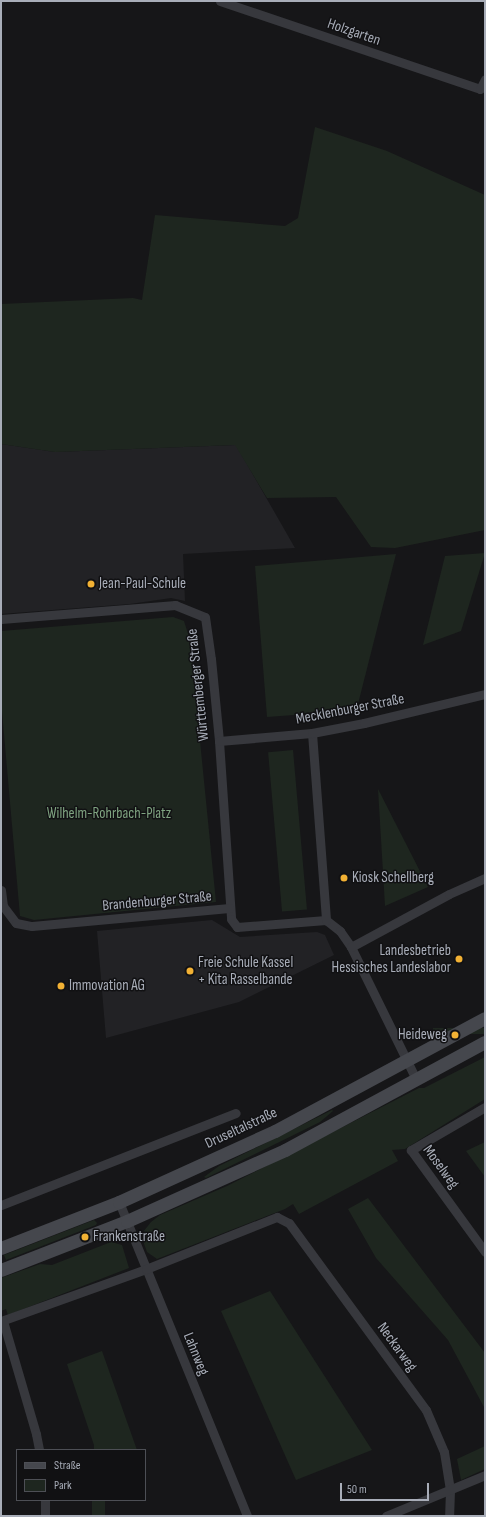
<!DOCTYPE html>
<meta charset="utf-8">
<style>
body{margin:0}
#map{position:relative;width:486px;height:1517px;overflow:hidden;background:#161618;font-family:"Sofia Sans Condensed",sans-serif}
div>[style]{position:absolute}
.built>*{inset:0;background:#222225}
.green>*{inset:0;background:#1e261f;transform-origin:0 0}
.minor>*{height:9px;margin:-4.5px;padding:0 4.5px;transform-origin:4.5px;border-radius:4.5px;background:#37383d}
.secondary>*{height:13px;margin:-6.5px;padding:0 6.5px;transform-origin:6.5px;border-radius:6.5px;background:#45474d}
.dots>*{width:11px;height:11px;translate:-50% -50%;box-sizing:border-box;border:2px solid #111113;border-radius:50%}
span{translate:-50% -50%;white-space:nowrap;text-align:center;line-height:1.15;-webkit-text-stroke:3px #111113;paint-order:stroke}
.street-label{font-size:15px;color:#a8adb8}
.poi-label{font-size:15px;color:#a8adb8}
.left{translate:0 -50%;text-align:left}
.right{translate:-100% -50%;text-align:right}
.park-label{font-size:15px;color:#7fa381}
.frame{position:absolute;inset:0;border:2px solid #a8adb8;pointer-events:none}
.legend{position:absolute;left:16px;top:1449px;width:130px;height:52px;box-sizing:border-box;background:#111113;border:1px solid #4d4f55;margin:0;padding:5px 7px;list-style:none;font-size:12px;color:#a8adb8}
.legend li{display:flex;align-items:center;gap:8px;height:20px}
.legend b{width:20px;border:1px solid #4d4f55}
.scale{position:absolute;left:340px;top:1483px;width:89px;height:18px;box-sizing:border-box;border:2px solid #a8adb8;border-top:0;padding-left:5px;font-size:12px;line-height:14px;white-space:nowrap;color:#a8adb8;-webkit-text-stroke:3px #111113;paint-order:stroke}
</style>
<div id="map">
<div class="built">
<i style="clip-path:polygon(1px 444px,55px 452px,236px 445px,295px 548px,183px 554px,185px 601px,171px 598px,130px 604px,1px 614px)"></i>
<i style="clip-path:polygon(212px 920px,240px 937px,317px 932px,325px 935px,334px 955px,239px 1002px,106px 1038px,97px 931px)"></i>
</div>
<div class="green">
<i style="clip-path:polygon(315px 127px,387px 151px,485px 195px,485px 530px,395px 548px,371px 547px,336px 497px,267px 498px,235px 445px,55px 452px,1px 444px,1px 304px,133px 298px,142px 300px,155px 215px,285px 226px,298px 218px)"></i>
<i style="clip-path:polygon(485px 553px,461px 631px,423px 645px,445px 556px)"></i>
<i style="clip-path:polygon(396px 554px,358px 704px,294px 715px,267px 717px,255px 566px)"></i>
<i style="clip-path:polygon(173px 617px,184px 621px,190px 640px,216px 902px,34px 920px,20px 916px,1px 700px,1px 631px)"></i>
<i style="left:293px;top:750px;width:160px;height:25px;rotate:85deg"></i>
<i style="clip-path:polygon(378px 789px,428px 887px,385px 906px)"></i>
<i style="left:485px;top:1028px;width:6px;height:52px;rotate:90deg"></i>
<i style="clip-path:polygon(485px 1057px,485px 1099px,405px 1149px,392px 1150px,398px 1161px,299px 1214px,293px 1204px,285px 1209px,157px 1259px,147px 1252px,142px 1238px,143px 1232px,151px 1222px,160px 1215px,227px 1186px,419px 1088px,424px 1088px)"></i>
<i style="clip-path:polygon(332px 1110px,333px 1111px,320px 1122px,206px 1178px,204px 1177px,219px 1166px)"></i>
<i style="clip-path:polygon(485px 1142px,485px 1177px,466px 1151px)"></i>
<i style="clip-path:polygon(368px 1198px,485px 1353px,485px 1409px,448px 1340px,376px 1258px,348px 1209px)"></i>
<i style="clip-path:polygon(94px 1220px,97px 1223px,96px 1225px,6px 1260px,4px 1255px)"></i>
<i style="clip-path:polygon(111px 1242px,122px 1245px,129px 1268px,8px 1315px,6px 1309px,1px 1311px,1px 1278px,40px 1264px,52px 1265px)"></i>
<i style="clip-path:polygon(270px 1291px,372px 1450px,296px 1480px,221px 1311px)"></i>
<i style="clip-path:polygon(102px 1351px,137px 1450px,94px 1450px,94px 1445px,67px 1364px)"></i>
<i style="clip-path:polygon(485px 1446px,485px 1469px,461px 1480px,457px 1459px)"></i>
<i style="left:92px;top:1500px;width:13px;height:16px"></i>
</div>
<div class="minor">
<i style="left:220px;top:1px;width:274px;rotate:18.7deg"></i>
<i style="left:480px;top:89px;width:11px;rotate:-63deg"></i>
<i style="left:1px;top:619px;width:175px;rotate:-4.6deg"></i>
<i style="left:175px;top:605px;width:32px;rotate:22deg"></i>
<i style="left:205px;top:617px;width:42px;rotate:81.9deg"></i>
<i style="left:211px;top:659px;width:82px;rotate:84.4deg"></i>
<i style="left:219px;top:741px;width:178px;rotate:86.1deg"></i>
<i style="left:231px;top:919px;width:10px;rotate:53deg"></i>
<i style="left:237px;top:927px;width:89px;rotate:-4.5deg"></i>
<i style="left:326px;top:920px;width:18px;rotate:38deg"></i>
<i style="left:340px;top:931px;width:19px;rotate:55deg"></i>
<i style="left:351px;top:947px;width:147px;rotate:63.8deg"></i>
<i style="left:312px;top:733px;width:188px;rotate:85.7deg"></i>
<i style="left:219px;top:741px;width:93px;rotate:-4.9deg"></i>
<i style="left:312px;top:733px;width:53px;rotate:-10.9deg"></i>
<i style="left:364px;top:723px;width:124px;rotate:-13.5deg"></i>
<i style="left:1px;top:890px;width:16px;rotate:83deg"></i>
<i style="left:3px;top:906px;width:21px;rotate:53deg"></i>
<i style="left:16px;top:923px;width:16px;rotate:11deg"></i>
<i style="left:32px;top:926px;width:198px;rotate:-5.2deg"></i>
<i style="left:351px;top:947px;width:111px;rotate:-28.4deg"></i>
<i style="left:449px;top:894px;width:39px;rotate:-24deg"></i>
<i style="left:485px;top:1107px;width:86px;rotate:149.8deg"></i>
<i style="left:411px;top:1150px;width:126px;rotate:54deg"></i>
<i style="left:119px;top:1202px;width:339px;rotate:67.8deg"></i>
<i style="left:1px;top:1205px;width:252px;rotate:-21.4deg"></i>
<i style="left:1px;top:1321px;width:154px;rotate:-19.7deg"></i>
<i style="left:146px;top:1269px;width:141px;rotate:-21.7deg"></i>
<i style="left:277px;top:1217px;width:13px;rotate:27deg"></i>
<i style="left:289px;top:1223px;width:232px;rotate:53.8deg"></i>
<i style="left:426px;top:1410px;width:46px;rotate:66.8deg"></i>
<i style="left:444px;top:1452px;width:38px;rotate:81deg"></i>
<i style="left:450px;top:1490px;width:26px;rotate:92deg"></i>
<i style="left:3px;top:1321px;width:118px;rotate:73.7deg"></i>
<i style="left:36px;top:1434px;width:16px;rotate:79deg"></i>
<i style="left:45px;top:1500px;width:16px;rotate:90deg"></i>
<i style="left:386px;top:1516px;width:107px;rotate:-22.5deg"></i>
</div>
<div class="secondary">
<i style="left:1px;top:1248px;width:127px;rotate:-21.3deg"></i>
<i style="left:119px;top:1202px;width:171px;rotate:-24.5deg"></i>
<i style="left:275px;top:1131px;width:238px;rotate:-28.3deg"></i>
<i style="left:1px;top:1270px;width:135px;rotate:-21.3deg"></i>
<i style="left:127px;top:1221px;width:173px;rotate:-24.2deg"></i>
<i style="left:285px;top:1150px;width:227px;rotate:-28.4deg"></i>
</div>
<div class="dots">
<i style="left:91px;top:584px;background:#f2b134"></i>
<i style="left:344px;top:878px;background:#f2b134"></i>
<i style="left:459px;top:959px;background:#f2b134"></i>
<i style="left:190px;top:971px;background:#f2b134"></i>
<i style="left:61px;top:986px;background:#f2b134"></i>
<i style="left:455px;top:1035px;background:#f2b134"></i>
<i style="left:85px;top:1237px;background:#f2b134"></i>
</div>
<div class="street-label">
<span style="left:354px;top:32px;rotate:19deg">Holzgarten</span>
<span style="left:198px;top:685px;rotate:-96deg">Württemberger Straße</span>
<span style="left:350px;top:709px;rotate:-11deg">Mecklenburger Straße</span>
<span style="left:157px;top:901px;rotate:-5deg">Brandenburger Straße</span>
<span style="left:241px;top:1128px;rotate:-25deg">Druseltalstraße</span>
<span style="left:441px;top:1167px;rotate:54deg">Moselweg</span>
<span style="left:397px;top:1347px;rotate:54deg">Neckarweg</span>
<span style="left:196px;top:1354px;rotate:68deg">Lahnweg</span>
</div>
<div class="poi-label">
<span class="left" style="left:99px;top:584px">Jean-Paul-Schule</span>
<span class="left" style="left:352px;top:878px">Kiosk Schellberg</span>
<span class="right" style="left:451px;top:959px">Landesbetrieb<br>Hessisches Landeslabor</span>
<span class="left" style="left:198px;top:971px">Freie Schule Kassel<br>+ Kita Rasselbande</span>
<span class="left" style="left:69px;top:986px">Immovation AG</span>
<span class="right" style="left:447px;top:1035px">Heideweg</span>
<span class="left" style="left:93px;top:1237px">Frankenstraße</span>
</div>
<div class="park-label">
<span style="left:109px;top:814px">Wilhelm-Rohrbach-Platz</span>
</div>
<div class="frame"></div>
<ul class="legend">
<li><b style="height:5px;background:#45474d"></b>Straße</li>
<li><b style="height:11px;background:#1e261f"></b>Park</li>
</ul>
<div class="scale">50 m</div>
</div>
